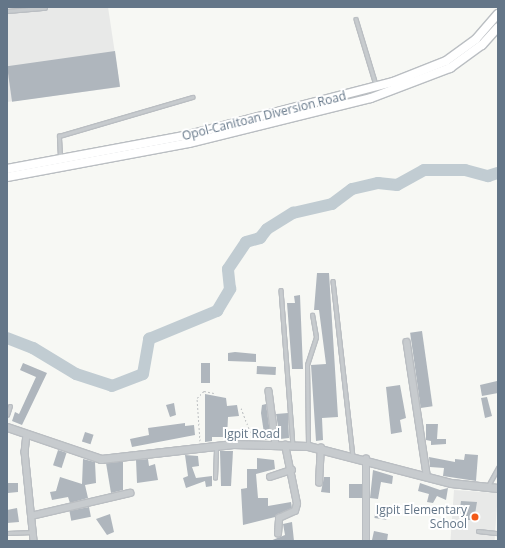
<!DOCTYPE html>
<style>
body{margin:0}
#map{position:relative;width:505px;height:548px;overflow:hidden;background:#f7f8f4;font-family:"Open Sans",sans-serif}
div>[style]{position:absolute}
.built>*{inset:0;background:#e8e9e8;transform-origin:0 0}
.river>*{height:12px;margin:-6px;padding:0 6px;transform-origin:6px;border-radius:6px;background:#c1ccd2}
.building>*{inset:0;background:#afb6bd;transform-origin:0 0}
.path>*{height:1px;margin-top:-0.5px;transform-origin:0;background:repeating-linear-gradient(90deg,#bec1c3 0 2px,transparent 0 4px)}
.roads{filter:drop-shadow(1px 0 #babec2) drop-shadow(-1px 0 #babec2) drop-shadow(0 1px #babec2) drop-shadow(0 -1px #babec2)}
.service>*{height:2.5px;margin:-1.25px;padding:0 1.25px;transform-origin:1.25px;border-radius:1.25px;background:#c7cbce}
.minor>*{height:5.5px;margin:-2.75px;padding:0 2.75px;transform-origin:2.75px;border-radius:2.75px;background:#c7cbce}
.tertiary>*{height:7px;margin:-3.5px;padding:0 3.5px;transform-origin:3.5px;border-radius:3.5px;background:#c7cbce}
.primary>*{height:8px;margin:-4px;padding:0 4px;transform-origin:4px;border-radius:4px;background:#fff}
.dots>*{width:11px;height:11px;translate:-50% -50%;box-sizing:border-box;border:2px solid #fff;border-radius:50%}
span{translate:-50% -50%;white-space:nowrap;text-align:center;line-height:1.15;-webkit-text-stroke:4px #fff;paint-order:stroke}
.street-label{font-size:12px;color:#647688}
.poi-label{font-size:12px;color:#647688}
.right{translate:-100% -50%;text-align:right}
.frame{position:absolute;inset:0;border:8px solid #647688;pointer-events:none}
</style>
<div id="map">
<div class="built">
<i style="clip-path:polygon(7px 7px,108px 7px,120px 87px,7px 102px)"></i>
<i style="left:454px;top:490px;width:44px;height:51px;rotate:4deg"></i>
</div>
<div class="river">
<i style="left:7px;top:338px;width:28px;rotate:21deg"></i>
<i style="left:33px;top:348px;width:50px;rotate:31.2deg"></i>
<i style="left:76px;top:374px;width:38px;rotate:18deg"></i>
<i style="left:112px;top:386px;width:33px;rotate:-21deg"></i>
<i style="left:143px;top:374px;width:36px;rotate:-80deg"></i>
<i style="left:149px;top:339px;width:74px;rotate:-22.4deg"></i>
<i style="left:217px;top:311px;width:26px;rotate:-59deg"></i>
<i style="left:230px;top:289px;width:20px;rotate:-96deg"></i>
<i style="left:228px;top:269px;width:32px;rotate:-56deg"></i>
<i style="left:246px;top:242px;width:15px;rotate:-16deg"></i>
<i style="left:260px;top:238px;width:11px;rotate:-52deg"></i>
<i style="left:267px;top:229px;width:31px;rotate:-32deg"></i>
<i style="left:293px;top:213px;width:40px;rotate:-13deg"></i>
<i style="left:332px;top:204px;width:25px;rotate:-37deg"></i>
<i style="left:352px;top:189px;width:27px;rotate:-13deg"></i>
<i style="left:378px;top:183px;width:19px;rotate:6deg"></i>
<i style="left:397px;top:185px;width:31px;rotate:-29deg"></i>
<i style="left:424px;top:170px;width:41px"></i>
<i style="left:465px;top:170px;width:24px;rotate:15deg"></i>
<i style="left:488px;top:176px;width:10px;rotate:-17deg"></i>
</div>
<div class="building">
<i style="left:115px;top:51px;width:36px;height:109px;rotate:82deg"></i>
<i style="clip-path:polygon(317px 273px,329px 273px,338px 417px,322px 418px,323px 440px,316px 441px,311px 365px,326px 364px,319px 310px,314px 310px)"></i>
<i style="clip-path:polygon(300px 295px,303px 369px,292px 369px,287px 303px,295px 303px,294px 296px)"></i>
<i style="left:422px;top:331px;width:76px;height:12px;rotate:82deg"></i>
<i style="clip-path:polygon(235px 352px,256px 354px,256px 362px,228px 361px,228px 353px)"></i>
<i style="clip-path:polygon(23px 363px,47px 373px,22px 425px,12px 421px,15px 412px,19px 414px,36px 377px,20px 370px)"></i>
<i style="left:201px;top:363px;width:9px;height:20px"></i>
<i style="left:257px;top:366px;width:19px;height:8px;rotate:3deg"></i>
<i style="clip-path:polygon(497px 381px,498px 393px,482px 396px,480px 385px)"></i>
<i style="clip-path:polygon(400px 385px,406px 418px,400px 420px,402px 432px,391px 434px,386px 387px)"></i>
<i style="clip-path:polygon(205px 394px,226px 398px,227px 406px,237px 405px,239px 416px,228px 417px,227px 437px,212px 437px,212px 441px,205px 442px)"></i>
<i style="clip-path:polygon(487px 397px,492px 416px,485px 418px,481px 398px)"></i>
<i style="clip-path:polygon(174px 403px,176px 415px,170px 417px,166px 405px)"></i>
<i style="clip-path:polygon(266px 404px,271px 439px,265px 440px,261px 413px,262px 405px)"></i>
<i style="clip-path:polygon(288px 413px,289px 438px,280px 439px,276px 414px)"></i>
<i style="clip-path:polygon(185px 423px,185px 426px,194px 425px,195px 435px,132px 447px,130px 439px,149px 435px,148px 428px)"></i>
<i style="clip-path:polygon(426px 424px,438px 424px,437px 439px,446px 439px,446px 444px,431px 445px,431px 441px,426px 440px)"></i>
<i style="left:85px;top:432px;width:9px;height:10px;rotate:18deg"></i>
<i style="left:58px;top:450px;width:9px;height:16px;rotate:18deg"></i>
<i style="clip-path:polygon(220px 451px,233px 451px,231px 486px,221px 486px)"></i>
<i style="clip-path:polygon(465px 454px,478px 455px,476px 481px,443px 476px,444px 468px,430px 467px,429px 457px,455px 462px,455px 459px,464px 460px)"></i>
<i style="clip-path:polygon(185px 455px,198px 456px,199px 466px,192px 467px,196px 478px,212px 476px,212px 486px,206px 487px,205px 481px,186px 488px,183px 478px,188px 476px)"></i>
<i style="clip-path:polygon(257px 458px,274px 460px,275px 469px,256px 474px,258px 498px,268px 498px,268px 506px,291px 502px,292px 508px,275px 517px,243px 525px,241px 489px,247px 488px,247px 469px,257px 469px)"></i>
<i style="clip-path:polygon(83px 459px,95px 462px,96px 483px,85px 485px,88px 498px,70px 503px,68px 497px,52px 500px,50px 492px,56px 491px,60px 477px,82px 484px)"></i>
<i style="clip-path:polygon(148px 459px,149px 466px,155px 464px,158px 480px,137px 483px,136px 460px)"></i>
<i style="clip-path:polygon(115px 462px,123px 462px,123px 490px,111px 493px,106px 463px)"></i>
<i style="clip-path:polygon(373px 470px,393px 476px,392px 484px,381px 482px,378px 499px,370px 498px)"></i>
<i style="clip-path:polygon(324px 477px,330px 477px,330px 493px,321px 492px)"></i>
<i style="clip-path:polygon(7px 483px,18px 483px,18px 492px,8px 493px)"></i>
<i style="clip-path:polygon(420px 483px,440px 490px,448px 488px,446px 500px,437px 496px,433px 503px,427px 502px,429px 494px,418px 491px)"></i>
<i style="left:349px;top:484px;width:13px;height:14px"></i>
<i style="clip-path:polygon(461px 501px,477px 502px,474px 520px,465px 520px,466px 510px,460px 509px)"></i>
<i style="left:89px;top:507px;width:10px;height:20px;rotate:79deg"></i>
<i style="clip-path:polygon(17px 508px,19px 522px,7px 523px,7px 510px)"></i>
<i style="left:376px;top:508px;width:12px;height:10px;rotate:9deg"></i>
<i style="clip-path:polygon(110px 514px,114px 532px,107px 535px,96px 519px)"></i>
<i style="clip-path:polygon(292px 522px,294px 541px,270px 541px,285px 535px,283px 524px)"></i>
<i style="clip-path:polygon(374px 531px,388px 534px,387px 541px,372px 540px)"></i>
</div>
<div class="path">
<i style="left:241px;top:408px;width:31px;rotate:69deg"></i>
<i style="left:200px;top:441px;width:43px;rotate:-94deg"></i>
<i style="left:197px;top:398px;width:10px;rotate:-45deg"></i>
<i style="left:204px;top:391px;width:10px;rotate:11deg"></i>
</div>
<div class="roads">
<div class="service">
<i style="left:7px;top:11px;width:38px;rotate:-5deg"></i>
<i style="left:356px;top:19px;width:69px;rotate:73.1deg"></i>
<i style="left:60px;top:157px;width:21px;rotate:-93deg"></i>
<i style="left:59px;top:136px;width:139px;rotate:-16.3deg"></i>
<i style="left:333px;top:281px;width:176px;rotate:83.5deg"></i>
<i style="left:281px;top:290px;width:155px;rotate:85.6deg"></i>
<i style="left:7px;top:415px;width:9px;rotate:-72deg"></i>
<i style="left:308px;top:445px;width:80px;rotate:-90.7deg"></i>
<i style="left:307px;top:365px;width:29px;rotate:-72deg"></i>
<i style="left:316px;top:337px;width:22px;rotate:-100deg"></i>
<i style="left:215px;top:478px;width:30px;rotate:-88deg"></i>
<i style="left:488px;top:486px;width:21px;rotate:-61deg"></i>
<i style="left:478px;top:531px;width:20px;rotate:6deg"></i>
<i style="left:7px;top:533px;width:26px;rotate:-2deg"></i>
</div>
<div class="minor">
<i style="left:407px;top:342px;width:134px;rotate:81.4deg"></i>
<i style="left:269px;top:391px;width:54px;rotate:82.6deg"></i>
<i style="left:27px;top:434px;width:18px;rotate:96deg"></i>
<i style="left:25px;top:452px;width:89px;rotate:84.2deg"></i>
<i style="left:270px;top:477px;width:23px;rotate:-18deg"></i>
<i style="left:319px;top:483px;width:35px;rotate:-87deg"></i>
<i style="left:31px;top:516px;width:102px;rotate:-13.1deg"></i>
<i style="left:278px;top:534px;width:16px;rotate:-86deg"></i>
<i style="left:279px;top:518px;width:17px;rotate:-24deg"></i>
<i style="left:295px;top:511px;width:7px;rotate:-74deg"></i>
<i style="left:297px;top:504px;width:60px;rotate:-101.5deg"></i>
<i style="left:366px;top:541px;width:82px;rotate:-90deg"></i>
</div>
<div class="tertiary">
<i style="left:7px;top:427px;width:99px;rotate:18.8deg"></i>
<i style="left:101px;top:459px;width:133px;rotate:-6.5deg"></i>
<i style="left:233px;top:444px;width:75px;rotate:1.5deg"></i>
<i style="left:308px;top:446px;width:148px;rotate:14.5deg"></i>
<i style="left:451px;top:483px;width:47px;rotate:6.1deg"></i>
</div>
<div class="primary">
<i style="left:7px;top:169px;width:184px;rotate:-10.6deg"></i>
<i style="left:188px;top:135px;width:212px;rotate:-14.5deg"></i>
<i style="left:393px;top:82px;width:57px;rotate:-21.6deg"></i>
<i style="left:446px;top:61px;width:37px;rotate:-36deg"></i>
<i style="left:476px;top:39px;width:33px;rotate:-49deg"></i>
<i style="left:7px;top:177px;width:185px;rotate:-10.6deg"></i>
<i style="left:189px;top:143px;width:187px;rotate:-13.9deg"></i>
<i style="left:371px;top:98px;width:85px;rotate:-20.8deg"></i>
<i style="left:450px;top:68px;width:39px;rotate:-36deg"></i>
<i style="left:482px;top:45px;width:24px;rotate:-48deg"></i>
</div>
</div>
<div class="dots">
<i style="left:475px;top:517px;background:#f35a19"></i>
</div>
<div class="street-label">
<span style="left:264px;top:116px;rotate:-14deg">Opol-Canitoan Diversion Road</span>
<span style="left:252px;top:434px">Igpit Road</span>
</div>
<div class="poi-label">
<span class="right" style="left:467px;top:517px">Igpit Elementary<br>School</span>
</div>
<div class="frame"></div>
</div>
